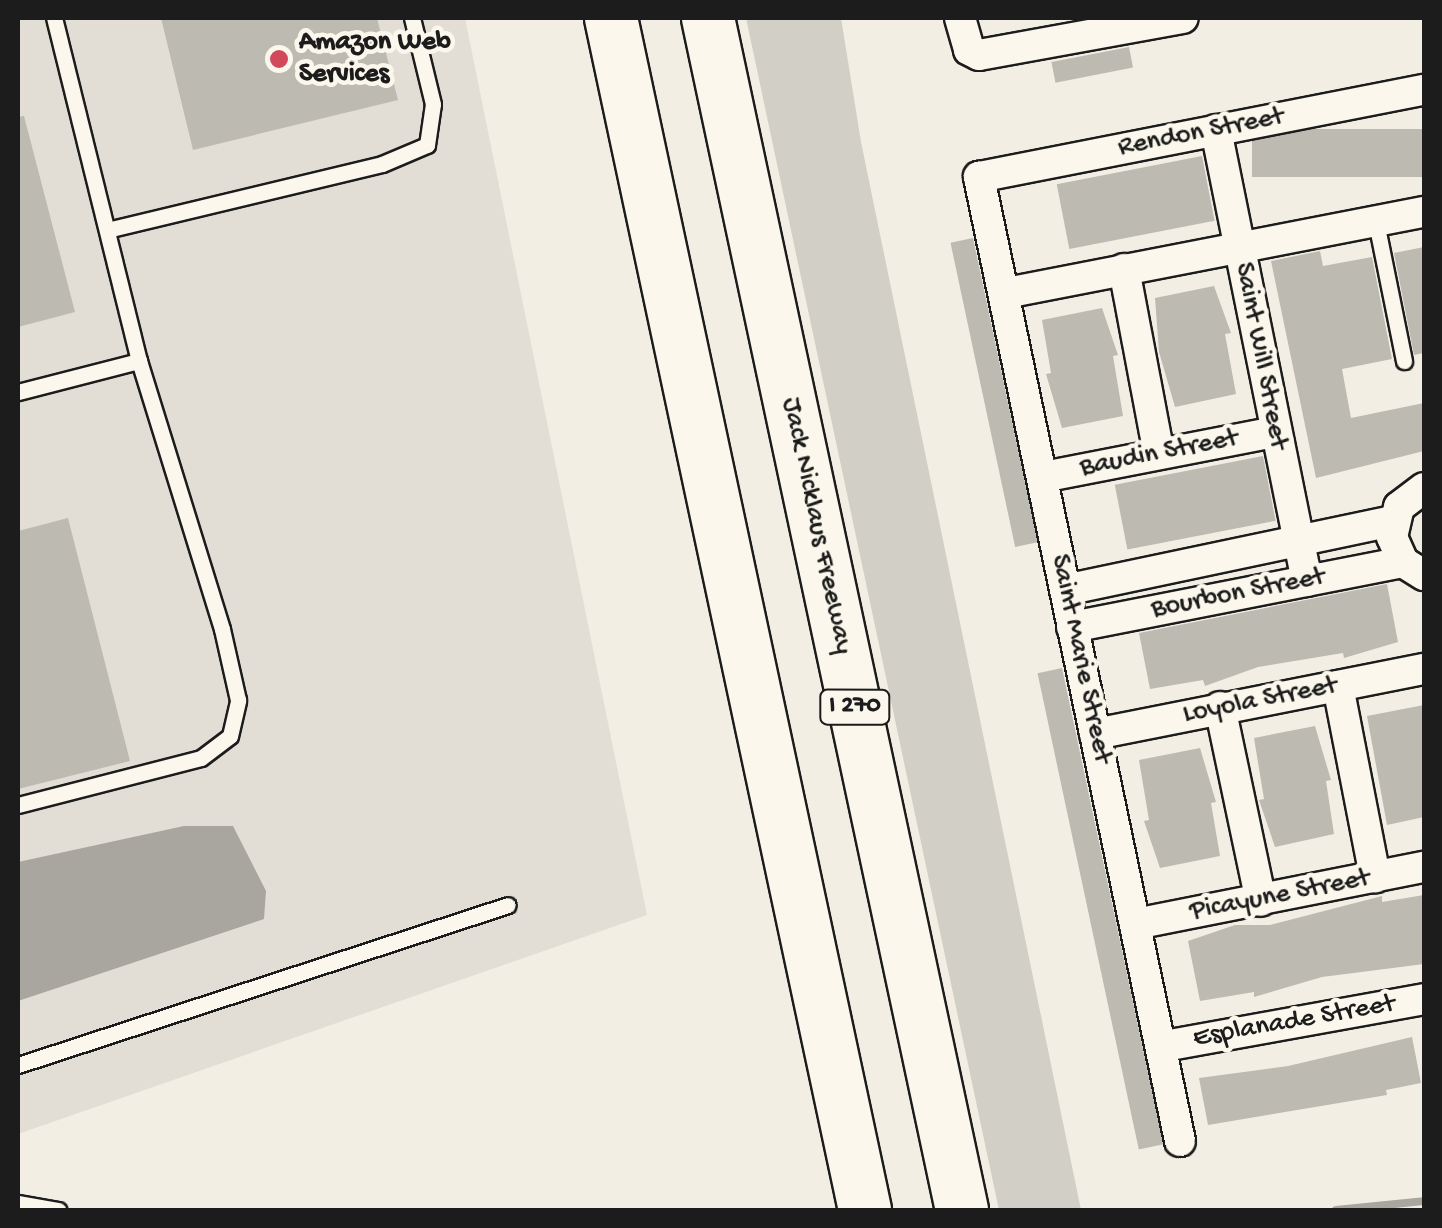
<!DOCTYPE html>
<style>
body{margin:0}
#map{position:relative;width:1442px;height:1228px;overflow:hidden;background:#f2eee4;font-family:"Gochi Hand",sans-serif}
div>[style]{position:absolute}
.built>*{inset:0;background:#e2ded5}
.green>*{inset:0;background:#d2cfc6}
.water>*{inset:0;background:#a9a6a0}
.stream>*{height:8px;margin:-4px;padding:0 4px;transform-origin:4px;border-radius:4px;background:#a9a6a0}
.building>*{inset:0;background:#bdbab1;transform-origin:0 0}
.roads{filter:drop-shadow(2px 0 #1c1c1c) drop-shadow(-2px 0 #1c1c1c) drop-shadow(0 2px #1c1c1c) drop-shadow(0 -2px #1c1c1c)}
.lane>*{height:15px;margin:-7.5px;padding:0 7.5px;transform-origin:7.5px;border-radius:7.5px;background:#fbf7ec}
.street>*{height:30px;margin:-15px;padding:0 15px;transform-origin:15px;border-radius:15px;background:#fbf7ec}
.highway>*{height:52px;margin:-26px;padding:0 26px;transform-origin:26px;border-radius:26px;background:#fbf7ec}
.dots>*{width:28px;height:28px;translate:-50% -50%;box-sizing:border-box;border:5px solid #fbf7ec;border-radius:50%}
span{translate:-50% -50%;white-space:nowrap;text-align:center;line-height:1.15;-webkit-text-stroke:9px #fbf7ec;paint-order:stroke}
.shield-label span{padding:2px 8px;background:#fbf7ec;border:2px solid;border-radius:8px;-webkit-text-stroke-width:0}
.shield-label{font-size:25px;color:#1c1c1c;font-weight:700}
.poi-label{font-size:28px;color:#1c1c1c;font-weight:700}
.left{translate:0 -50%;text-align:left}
.street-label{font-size:28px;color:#1c1c1c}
.frame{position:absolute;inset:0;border:20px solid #1c1c1c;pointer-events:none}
</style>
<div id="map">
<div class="built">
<i style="clip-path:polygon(18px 18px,465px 18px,647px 915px,18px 1134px)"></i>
</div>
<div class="green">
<i style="clip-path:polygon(746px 18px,841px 18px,861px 142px,1081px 1210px,999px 1210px)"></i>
</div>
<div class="water">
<i style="clip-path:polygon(184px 826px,233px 826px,266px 891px,264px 919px,18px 1001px,18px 862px)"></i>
</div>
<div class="stream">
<i style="left:1336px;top:1210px;width:88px;rotate:-5.8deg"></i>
</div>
<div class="building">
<i style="clip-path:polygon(161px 18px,377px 18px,398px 100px,193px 150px)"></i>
<i style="left:1129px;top:47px;width:21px;height:79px;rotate:79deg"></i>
<i style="clip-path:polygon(24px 116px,75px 312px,18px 327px,18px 117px)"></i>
<i style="left:1424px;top:129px;width:48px;height:172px;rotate:90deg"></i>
<i style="left:1202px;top:156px;width:66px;height:148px;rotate:79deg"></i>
<i style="left:973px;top:238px;width:311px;height:23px;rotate:78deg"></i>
<i style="clip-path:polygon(1424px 247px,1424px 353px,1414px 355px,1394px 253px)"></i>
<i style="clip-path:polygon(1320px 251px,1323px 266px,1372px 257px,1392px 359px,1342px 369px,1351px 418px,1424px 403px,1424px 451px,1316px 478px,1271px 261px)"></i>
<i style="clip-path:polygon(1214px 286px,1231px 333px,1225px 334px,1236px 394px,1175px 407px,1159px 352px,1155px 298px)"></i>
<i style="clip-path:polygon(1102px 308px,1118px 355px,1113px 356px,1123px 416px,1062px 428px,1046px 374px,1051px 373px,1042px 320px)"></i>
<i style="left:1263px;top:456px;width:66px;height:151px;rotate:79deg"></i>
<i style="clip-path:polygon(68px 518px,130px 761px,18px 789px,18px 531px)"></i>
<i style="clip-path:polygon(1387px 584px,1398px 642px,1344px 658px,1343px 653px,1258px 667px,1205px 686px,1203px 680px,1150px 689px,1139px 633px)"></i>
<i style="left:1062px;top:668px;width:487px;height:25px;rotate:78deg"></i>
<i style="clip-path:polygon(1424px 705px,1424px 817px,1387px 825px,1367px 716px)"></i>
<i style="clip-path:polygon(1315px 726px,1331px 780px,1326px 781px,1334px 834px,1275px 847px,1259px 800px,1264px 799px,1254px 738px)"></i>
<i style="clip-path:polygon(1200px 748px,1216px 802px,1211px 803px,1220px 856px,1160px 868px,1144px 821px,1149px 820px,1139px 760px)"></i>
<i style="clip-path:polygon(1424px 895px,1424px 964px,1322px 977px,1254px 997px,1254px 992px,1200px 1001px,1188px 941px,1235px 925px,1270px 925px,1382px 896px,1382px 902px)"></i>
<i style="clip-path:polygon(1412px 1037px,1421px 1083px,1386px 1090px,1387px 1095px,1208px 1125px,1199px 1078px,1288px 1066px)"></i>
</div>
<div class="roads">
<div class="lane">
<i style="left:1376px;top:222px;width:142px;rotate:78.6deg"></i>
<i style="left:107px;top:230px;width:283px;rotate:-13.5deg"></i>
<i style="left:382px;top:164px;width:49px;rotate:-22.9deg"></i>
<i style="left:427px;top:145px;width:41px;rotate:-81.7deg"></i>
<i style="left:433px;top:104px;width:89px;rotate:-103.7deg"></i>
<i style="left:18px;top:392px;width:125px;rotate:-14.4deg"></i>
<i style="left:139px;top:361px;width:353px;rotate:-103.9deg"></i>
<i style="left:18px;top:805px;width:189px;rotate:-14.4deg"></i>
<i style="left:201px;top:758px;width:36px;rotate:-37deg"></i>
<i style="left:230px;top:736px;width:37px;rotate:-77deg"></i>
<i style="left:238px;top:700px;width:73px;rotate:-102.7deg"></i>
<i style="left:222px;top:629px;width:281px;rotate:-107.2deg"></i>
<i style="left:18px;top:1065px;width:515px;rotate:-18.08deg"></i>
<i style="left:18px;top:1203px;width:41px;rotate:9.9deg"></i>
</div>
<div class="street">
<i style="left:960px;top:18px;width:33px;rotate:74deg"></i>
<i style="left:969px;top:50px;width:11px;rotate:27deg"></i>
<i style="left:979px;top:55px;width:207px;rotate:-10.3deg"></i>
<i style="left:1216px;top:130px;width:460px;rotate:78.6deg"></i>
<i style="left:1124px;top:269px;width:188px;rotate:79.3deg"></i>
<i style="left:1006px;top:293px;width:426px;rotate:-11deg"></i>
<i style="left:1043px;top:477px;width:236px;rotate:-11deg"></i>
<i style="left:1424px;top:488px;width:31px;rotate:143deg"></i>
<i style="left:1399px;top:507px;width:31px;rotate:103deg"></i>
<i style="left:1392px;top:537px;width:27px;rotate:66deg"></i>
<i style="left:1403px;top:562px;width:25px;rotate:32deg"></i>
<i style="left:1065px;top:590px;width:334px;rotate:-11.9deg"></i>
<i style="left:1072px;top:627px;width:337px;rotate:-11.1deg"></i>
<i style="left:1338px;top:686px;width:195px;rotate:79deg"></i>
<i style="left:1220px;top:707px;width:198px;rotate:78.1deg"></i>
<i style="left:1095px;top:734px;width:335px;rotate:-11.2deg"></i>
<i style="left:1135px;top:924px;width:295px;rotate:-11.2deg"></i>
<i style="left:1164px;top:1046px;width:264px;rotate:-10.2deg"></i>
<i style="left:1180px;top:1141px;width:985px;rotate:-101.78deg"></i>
<i style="left:979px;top:177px;width:453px;rotate:-11.1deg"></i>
</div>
<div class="highway">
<i style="left:611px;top:18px;width:1219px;rotate:77.97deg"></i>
<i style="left:708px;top:18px;width:1219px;rotate:77.97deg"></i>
</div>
</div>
<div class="dots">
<i style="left:279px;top:59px;background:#d1495b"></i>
</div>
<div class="shield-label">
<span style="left:855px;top:707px">I 270</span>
</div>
<div class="poi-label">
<span class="left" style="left:299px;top:59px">Amazon Web<br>Services</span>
</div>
<div class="street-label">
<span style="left:1201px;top:133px;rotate:-11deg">Rendon Street</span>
<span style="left:1260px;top:356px;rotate:79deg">Saint Will Street</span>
<span style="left:1159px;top:454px;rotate:-11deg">Baudin Street</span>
<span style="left:816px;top:526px;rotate:78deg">Jack Nicklaus Freeway</span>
<span style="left:1238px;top:594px;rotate:-11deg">Bourbon Street</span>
<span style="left:1080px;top:659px;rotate:78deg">Saint Marie Street</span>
<span style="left:1260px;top:701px;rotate:-11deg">Loyola Street</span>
<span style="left:1280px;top:896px;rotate:-11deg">Picayune Street</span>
<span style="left:1294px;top:1022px;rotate:-10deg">Esplanade Street</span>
</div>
<div class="frame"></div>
</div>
